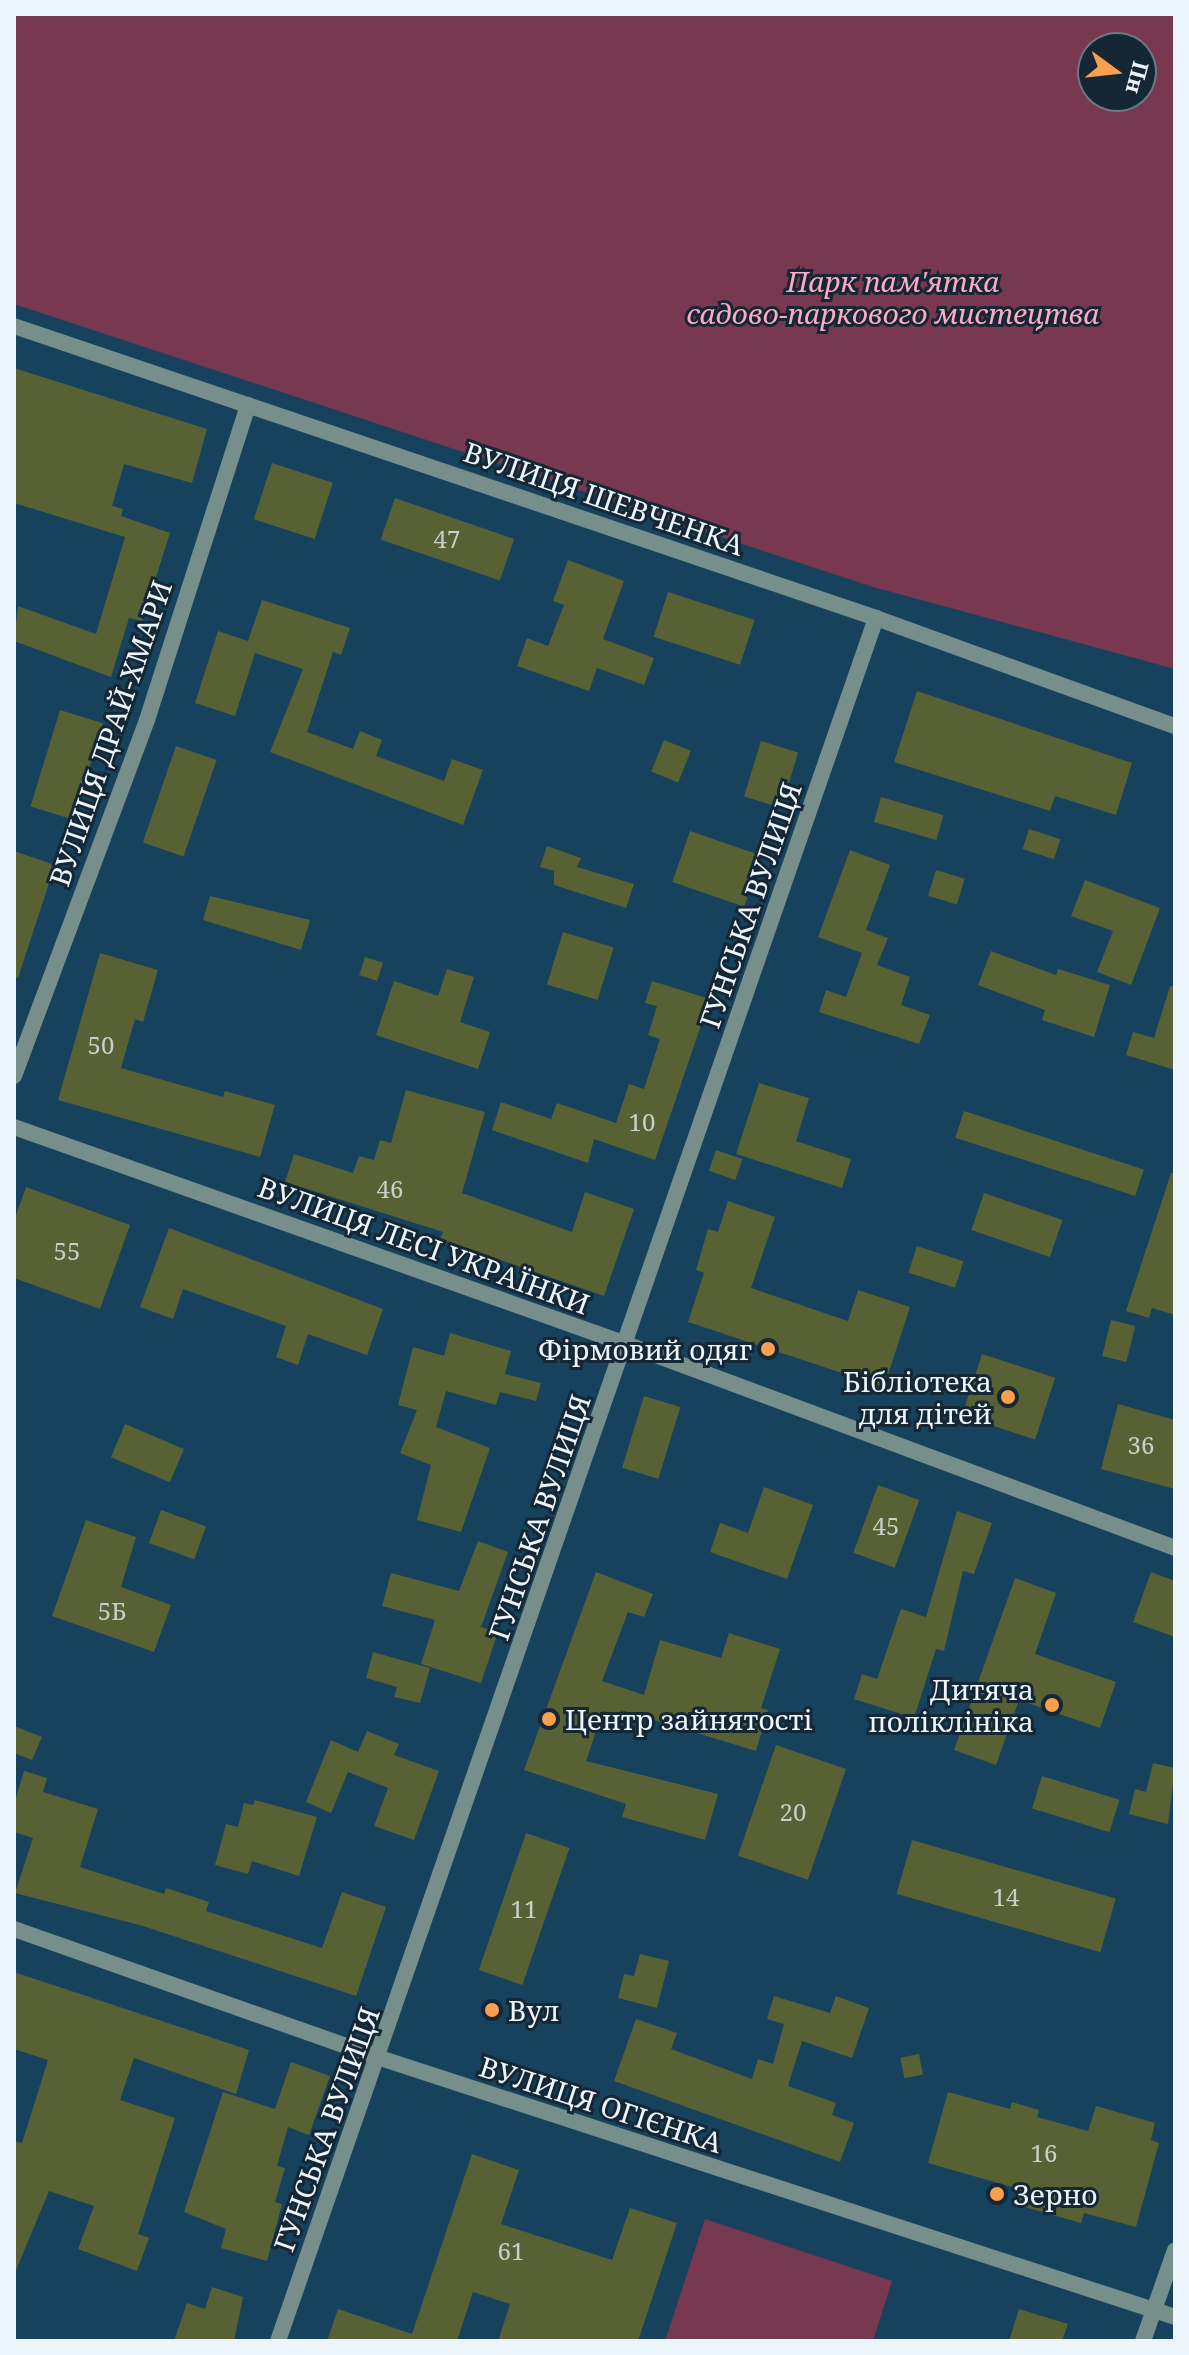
<!DOCTYPE html>
<meta charset="utf-8">
<style>
body{margin:0}
#map{position:relative;width:1189px;height:2355px;overflow:hidden;background:#16425d;font-family:"Noto Serif",serif}
div>[style]{position:absolute}
.green>*{inset:0;background:#78384f}
.building>*{inset:0;background:#576134;transform-origin:0 0}
.minor>*{height:16px;margin:-8px;padding:0 8px;transform-origin:8px;border-radius:8px;background:#768f8a}
.tertiary>*{height:16px;margin:-8px;padding:0 8px;transform-origin:8px;border-radius:8px;background:#768f8a}
.dots>*{width:22px;height:22px;translate:-50% -50%;box-sizing:border-box;border:4px solid #152734;border-radius:50%}
span{translate:-50% -50%;white-space:nowrap;text-align:center;line-height:1.15;-webkit-text-stroke:6px #152734;paint-order:stroke}
.number-label{font-size:24px;color:#c7d0ca}
.number-label span{-webkit-text-stroke-width:0}
.park-label{font-size:28px;color:#fdabc4;font-style:italic}
.street-label{font-size:28px;color:#ecf5fc}
.poi-label{font-size:28px;color:#ecf5fc}
.right{translate:-100% -50%;text-align:right}
.left{translate:0 -50%;text-align:left}
.frame{position:absolute;inset:0;border:16px solid #ecf5fc;pointer-events:none}
.north{position:absolute;left:1077px;top:32px;width:80px;height:80px;box-sizing:border-box;background:#152734;border:2px solid #6b7984;border-radius:50%;rotate:105deg;font-size:22px;font-weight:700;line-height:32px;text-align:center;color:#ecf5fc}
.north::after{content:'';display:block;margin:auto;width:28px;height:36px;background:#fa9f4e;clip-path:polygon(50% 0,100% 100%,50% 72%,0 100%)}
</style>
<div id="map">
<div class="green">
<i style="clip-path:polygon(evenodd,14px 14px,1175px 14px,1175px 669px,873px 587px,14px 304px,14px 14px,1093px 48px,1141px 48px,1141px 96px,1093px 96px,1093px 48px)"></i>
<i style="clip-path:polygon(705px 2219px,892px 2281px,873px 2341px,665px 2341px)"></i>
</div>
<div class="building">
<i style="clip-path:polygon(14px 368px,207px 429px,192px 483px,124px 464px,112px 506px,123px 509px,121px 516px,170px 533px,142px 621px,129px 618px,111px 677px,14px 641px,18px 606px,96px 634px,125px 537px,14px 503px)"></i>
<i style="left:272px;top:463px;width:64px;height:59px;rotate:18deg"></i>
<i style="left:395px;top:498px;width:126px;height:44px;rotate:19deg"></i>
<i style="clip-path:polygon(568px 560px,624px 581px,603px 639px,654px 658px,644px 685px,597px 668px,589px 691px,517px 666px,527px 638px,548px 646px,564px 605px,553px 601px)"></i>
<i style="left:668px;top:592px;width:91px;height:47px;rotate:18deg"></i>
<i style="clip-path:polygon(262px 600px,350px 628px,341px 655px,333px 652px,307px 732px,353px 749px,360px 731px,382px 740px,376px 756px,444px 781px,452px 759px,483px 770px,463px 825px,270px 752px,303px 669px,255px 653px,235px 716px,195px 703px,218px 631px,248px 641px)"></i>
<i style="clip-path:polygon(917px 691px,1132px 763px,1116px 815px,1055px 796px,1050px 811px,894px 762px)"></i>
<i style="left:60px;top:710px;width:45px;height:101px;rotate:17deg"></i>
<i style="left:664px;top:740px;width:29px;height:34px;rotate:22deg"></i>
<i style="left:761px;top:741px;width:39px;height:58px;rotate:17deg"></i>
<i style="left:176px;top:746px;width:43px;height:102px;rotate:19deg"></i>
<i style="left:881px;top:797px;width:65px;height:26px;rotate:16deg"></i>
<i style="left:1029px;top:829px;width:33px;height:21px;rotate:18deg"></i>
<i style="left:690px;top:831px;width:76px;height:54px;rotate:19deg"></i>
<i style="clip-path:polygon(547px 846px,581px 858px,577px 867px,634px 884px,626px 908px,554px 885px,554px 871px,540px 867px)"></i>
<i style="clip-path:polygon(850px 850px,890px 865px,866px 930px,888px 938px,877px 965px,910px 977px,901px 1005px,930px 1015px,919px 1044px,819px 1012px,826px 990px,846px 997px,862px 953px,818px 937px)"></i>
<i style="clip-path:polygon(14px 851px,55px 865px,18px 978px,14px 977px)"></i>
<i style="left:936px;top:870px;width:30px;height:27px;rotate:17deg"></i>
<i style="clip-path:polygon(1085px 880px,1160px 908px,1131px 985px,1097px 972px,1113px 931px,1071px 916px)"></i>
<i style="clip-path:polygon(210px 896px,310px 920px,301px 950px,203px 920px)"></i>
<i style="left:563px;top:932px;width:53px;height:55px;rotate:17deg"></i>
<i style="clip-path:polygon(991px 951px,1056px 975px,1058px 969px,1110px 985px,1094px 1037px,1042px 1020px,1045px 1010px,978px 985px)"></i>
<i style="clip-path:polygon(100px 953px,158px 970px,143px 1022px,135px 1019px,121px 1068px,223px 1097px,225px 1091px,275px 1105px,260px 1157px,58px 1100px)"></i>
<i style="left:365px;top:957px;width:19px;height:19px;rotate:18deg"></i>
<i style="clip-path:polygon(447px 969px,474px 977px,460px 1022px,490px 1032px,478px 1069px,376px 1035px,394px 981px,438px 996px)"></i>
<i style="clip-path:polygon(652px 981px,710px 999px,655px 1160px,594px 1139px,588px 1163px,492px 1130px,501px 1102px,551px 1119px,557px 1103px,616px 1123px,629px 1084px,644px 1089px,660px 1039px,648px 1035px,657px 1006px,645px 1003px)"></i>
<i style="clip-path:polygon(1170px 986px,1175px 987px,1175px 1070px,1126px 1055px,1133px 1032px,1154px 1038px)"></i>
<i style="clip-path:polygon(759px 1083px,809px 1098px,796px 1141px,851px 1159px,842px 1188px,736px 1154px)"></i>
<i style="clip-path:polygon(406px 1090px,485px 1112px,462px 1193px,572px 1232px,585px 1192px,634px 1209px,604px 1296px,440px 1239px,443px 1232px,285px 1182px,294px 1154px,353px 1173px,359px 1156px,374px 1160px,380px 1140px,391px 1143px)"></i>
<i style="left:964px;top:1111px;width:189px;height:28px;rotate:18deg"></i>
<i style="left:716px;top:1150px;width:28px;height:22px;rotate:19deg"></i>
<i style="clip-path:polygon(1171px 1173px,1175px 1173px,1175px 1315px,1152px 1308px,1149px 1318px,1126px 1311px)"></i>
<i style="clip-path:polygon(26px 1187px,130px 1225px,100px 1309px,14px 1278px,14px 1221px)"></i>
<i style="left:984px;top:1193px;width:83px;height:39px;rotate:19deg"></i>
<i style="clip-path:polygon(728px 1201px,775px 1217px,751px 1288px,848px 1321px,858px 1290px,910px 1307px,884px 1387px,688px 1322px,704px 1273px,696px 1270px,708px 1229px,718px 1232px)"></i>
<i style="clip-path:polygon(169px 1228px,383px 1309px,367px 1355px,308px 1334px,298px 1365px,276px 1357px,286px 1326px,183px 1289px,173px 1319px,140px 1307px)"></i>
<i style="left:917px;top:1246px;width:49px;height:28px;rotate:18deg"></i>
<i style="left:1111px;top:1320px;width:25px;height:37px;rotate:14deg"></i>
<i style="clip-path:polygon(450px 1333px,511px 1351px,505px 1374px,541px 1383px,536px 1401px,500px 1392px,496px 1405px,446px 1391px,436px 1427px,490px 1448px,461px 1532px,417px 1520px,431px 1465px,400px 1453px,417px 1410px,398px 1405px,413px 1347px,444px 1356px)"></i>
<i style="left:982px;top:1354px;width:77px;height:65px;rotate:18deg"></i>
<i style="left:644px;top:1396px;width:38px;height:75px;rotate:17deg"></i>
<i style="clip-path:polygon(1118px 1404px,1175px 1420px,1175px 1489px,1101px 1469px)"></i>
<i style="left:125px;top:1424px;width:64px;height:36px;rotate:23deg"></i>
<i style="left:878px;top:1485px;width:44px;height:72px;rotate:20deg"></i>
<i style="clip-path:polygon(764px 1487px,813px 1505px,787px 1579px,710px 1552px,720px 1523px,748px 1533px)"></i>
<i style="left:161px;top:1510px;width:48px;height:35px;rotate:20deg"></i>
<i style="clip-path:polygon(957px 1511px,992px 1523px,974px 1574px,963px 1571px,944px 1651px,936px 1649px,914px 1718px,854px 1699px,862px 1674px,877px 1679px,901px 1609px,926px 1617px)"></i>
<i style="clip-path:polygon(86px 1520px,136px 1537px,121px 1587px,171px 1605px,154px 1652px,52px 1616px)"></i>
<i style="clip-path:polygon(478px 1541px,508px 1552px,481px 1627px,498px 1632px,481px 1683px,421px 1664px,435px 1620px,382px 1606px,391px 1573px,459px 1591px)"></i>
<i style="clip-path:polygon(596px 1572px,653px 1594px,644px 1617px,628px 1612px,602px 1681px,644px 1695px,660px 1640px,721px 1658px,729px 1633px,780px 1649px,761px 1708px,768px 1710px,756px 1751px,621px 1710px,618px 1716px,603px 1711px,586px 1761px,718px 1794px,705px 1840px,622px 1817px,626px 1804px,524px 1770px)"></i>
<i style="clip-path:polygon(1151px 1572px,1175px 1581px,1175px 1637px,1133px 1622px)"></i>
<i style="clip-path:polygon(1015px 1578px,1056px 1593px,1035px 1654px,1116px 1682px,1100px 1728px,1019px 1700px,996px 1765px,954px 1750px)"></i>
<i style="clip-path:polygon(373px 1652px,430px 1668px,420px 1703px,394px 1697px,397px 1687px,366px 1678px)"></i>
<i style="clip-path:polygon(14px 1726px,42px 1737px,32px 1760px,14px 1753px)"></i>
<i style="clip-path:polygon(367px 1731px,399px 1744px,394px 1755px,439px 1771px,414px 1840px,374px 1826px,388px 1788px,348px 1772px,331px 1813px,306px 1802px,331px 1740px,358px 1752px)"></i>
<i style="left:776px;top:1745px;width:74px;height:117px;rotate:19deg"></i>
<i style="clip-path:polygon(1153px 1763px,1175px 1768px,1168px 1824px,1129px 1814px,1135px 1789px,1146px 1792px)"></i>
<i style="clip-path:polygon(24px 1771px,47px 1778px,43px 1792px,98px 1809px,80px 1867px,164px 1894px,166px 1888px,209px 1902px,206px 1911px,322px 1948px,342px 1892px,386px 1907px,356px 1996px,143px 1926px,15px 1893px,33px 1838px,14px 1832px,14px 1804px)"></i>
<i style="left:1042px;top:1776px;width:81px;height:34px;rotate:17deg"></i>
<i style="clip-path:polygon(255px 1800px,317px 1817px,299px 1876px,252px 1861px,248px 1874px,215px 1865px,226px 1824px,238px 1827px,244px 1803px,253px 1805px)"></i>
<i style="left:526px;top:1833px;width:46px;height:145px;rotate:19deg"></i>
<i style="left:912px;top:1840px;width:212px;height:56px;rotate:16deg"></i>
<i style="clip-path:polygon(640px 1954px,669px 1961px,657px 2008px,618px 1998px,624px 1974px,634px 1976px)"></i>
<i style="clip-path:polygon(14px 1972px,249px 2050px,236px 2094px,134px 2058px,120px 2100px,175px 2118px,138px 2234px,149px 2238px,137px 2271px,78px 2249px,94px 2206px,49px 2191px,14px 2275px,14px 2141px,22px 2143px,48px 2060px,14px 2049px)"></i>
<i style="clip-path:polygon(774px 1996px,830px 2013px,836px 1996px,869px 2008px,852px 2058px,802px 2041px,788px 2086px,836px 2103px,832px 2115px,854px 2123px,840px 2162px,614px 2081px,636px 2019px,677px 2033px,671px 2049px,752px 2079px,758px 2059px,773px 2064px,784px 2024px,767px 2019px)"></i>
<i style="left:919px;top:2054px;width:21px;height:19px;rotate:79deg"></i>
<i style="clip-path:polygon(291px 2062px,330px 2076px,309px 2135px,288px 2127px,277px 2166px,285px 2168px,275px 2202px,282px 2204px,267px 2261px,221px 2248px,226px 2229px,184px 2212px,223px 2092px,275px 2109px)"></i>
<i style="clip-path:polygon(948px 2092px,1010px 2109px,1012px 2102px,1039px 2110px,1037px 2117px,1088px 2131px,1096px 2106px,1155px 2123px,1151px 2140px,1159px 2143px,1136px 2227px,1084px 2213px,1081px 2223px,1014px 2204px,1019px 2189px,928px 2163px)"></i>
<i style="clip-path:polygon(472px 2154px,519px 2170px,501px 2224px,612px 2260px,630px 2208px,677px 2223px,638px 2341px,498px 2341px,510px 2304px,473px 2292px,457px 2341px,327px 2341px,338px 2309px,412px 2334px)"></i>
<i style="clip-path:polygon(212px 2287px,243px 2297px,234px 2341px,174px 2341px,187px 2303px,205px 2309px)"></i>
<i style="clip-path:polygon(1019px 2309px,1068px 2324px,1062px 2341px,1009px 2341px)"></i>
</div>
<div class="minor">
<i style="left:14px;top:326px;width:910px;rotate:18.71deg"></i>
<i style="left:876px;top:618px;width:318px;rotate:19.9deg"></i>
<i style="left:14px;top:1076px;width:380px;rotate:-69.5deg"></i>
<i style="left:147px;top:720px;width:331px;rotate:-72.2deg"></i>
<i style="left:14px;top:1929px;width:388px;rotate:19.4deg"></i>
<i style="left:380px;top:2058px;width:836px;rotate:18.04deg"></i>
<i style="left:278px;top:2341px;width:1824px;rotate:-70.86deg"></i>
<i style="left:1143px;top:2341px;width:96px;rotate:-70.6deg"></i>
</div>
<div class="tertiary">
<i style="left:14px;top:1127px;width:649px;rotate:19.52deg"></i>
<i style="left:626px;top:1344px;width:586px;rotate:20.38deg"></i>
</div>
<div class="dots">
<i style="left:768px;top:1349px;background:#fa9f4e"></i>
<i style="left:1008px;top:1397px;background:#fa9f4e"></i>
<i style="left:1052px;top:1705px;background:#fa9f4e"></i>
<i style="left:549px;top:1719px;background:#fa9f4e"></i>
<i style="left:492px;top:2010px;background:#fa9f4e"></i>
<i style="left:997px;top:2194px;background:#fa9f4e"></i>
</div>
<div class="number-label">
<span style="left:447px;top:539px">47</span>
<span style="left:101px;top:1045px">50</span>
<span style="left:642px;top:1122px">10</span>
<span style="left:390px;top:1189px">46</span>
<span style="left:67px;top:1251px">55</span>
<span style="left:1141px;top:1445px">36</span>
<span style="left:886px;top:1526px">45</span>
<span style="left:112px;top:1611px">5Б</span>
<span style="left:793px;top:1812px">20</span>
<span style="left:1006px;top:1897px">14</span>
<span style="left:524px;top:1909px">11</span>
<span style="left:1044px;top:2153px">16</span>
<span style="left:511px;top:2251px">61</span>
</div>
<div class="park-label">
<span style="left:893px;top:297px">Парк пам'ятка<br>садово-паркового мистецтва</span>
</div>
<div class="street-label">
<span style="left:604px;top:498px;rotate:19deg">ВУЛИЦЯ ШЕВЧЕНКА</span>
<span style="left:110px;top:733px;rotate:-71deg">ВУЛИЦЯ ДРАЙ-ХМАРИ</span>
<span style="left:750px;top:905px;rotate:-71deg">ГУНСЬКА ВУЛИЦЯ</span>
<span style="left:424px;top:1245px;rotate:20deg">ВУЛИЦЯ ЛЕСІ УКРАЇНКИ</span>
<span style="left:539px;top:1517px;rotate:-71deg">ГУНСЬКА ВУЛИЦЯ</span>
<span style="left:601px;top:2104px;rotate:18deg">ВУЛИЦЯ ОГІЄНКА</span>
<span style="left:326px;top:2129px;rotate:-70deg">ГУНСЬКА ВУЛИЦЯ</span>
</div>
<div class="poi-label">
<span class="right" style="left:752px;top:1349px">Фірмовий одяг</span>
<span class="right" style="left:992px;top:1397px">Бібліотека<br>для дітей</span>
<span class="right" style="left:1034px;top:1705px">Дитяча<br>поліклініка</span>
<span class="left" style="left:565px;top:1719px">Центр зайнятості</span>
<span class="left" style="left:508px;top:2010px">Вул</span>
<span class="left" style="left:1013px;top:2194px">Зерно</span>
</div>
<div class="frame"></div>
<div class="north">Пн</div>
</div>
